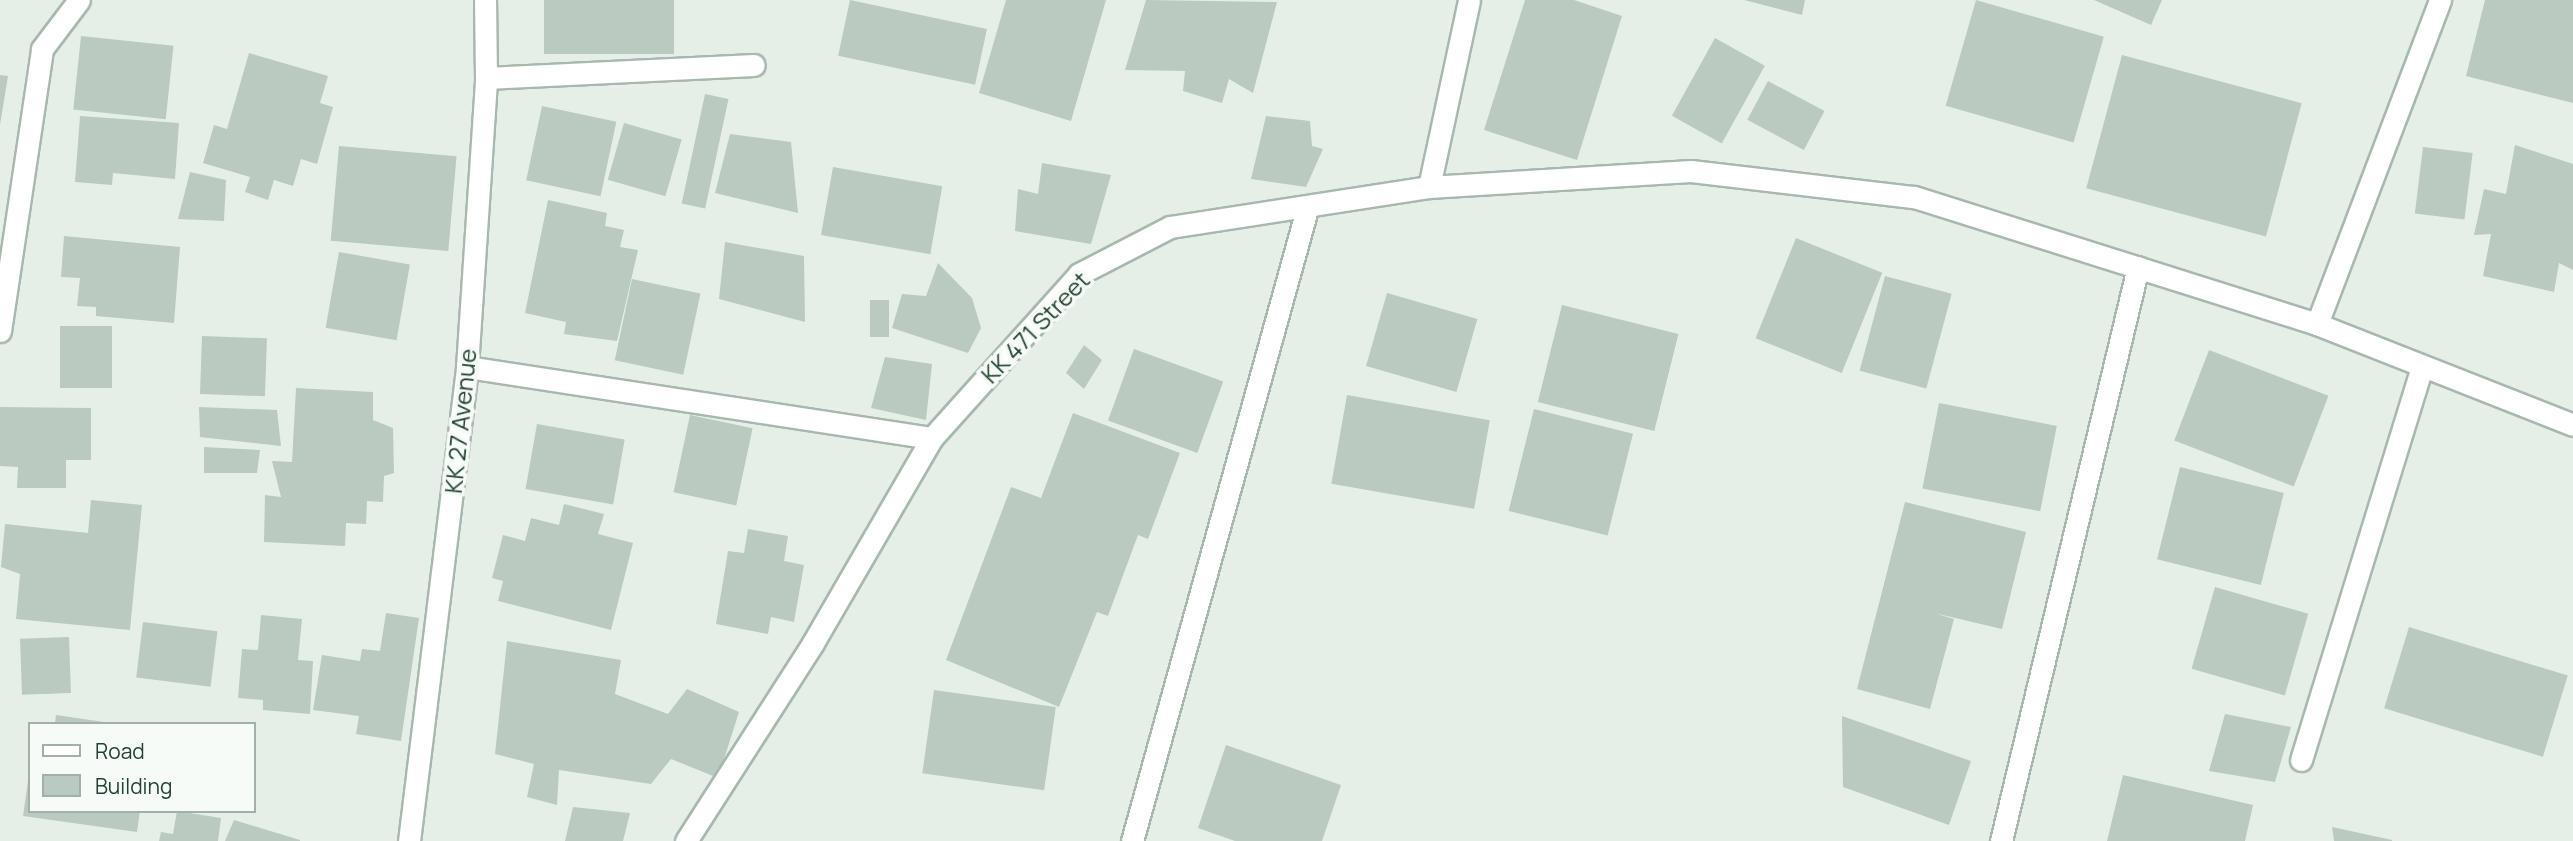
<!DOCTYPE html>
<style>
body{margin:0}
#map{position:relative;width:2573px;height:841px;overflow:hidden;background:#e5efe8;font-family:Manrope,sans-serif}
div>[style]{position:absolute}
.building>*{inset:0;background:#bacac0;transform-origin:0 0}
.roads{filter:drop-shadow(2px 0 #a7b8ad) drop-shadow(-2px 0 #a7b8ad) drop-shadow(0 2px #a7b8ad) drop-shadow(0 -2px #a7b8ad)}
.minor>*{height:21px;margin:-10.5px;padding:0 10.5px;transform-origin:10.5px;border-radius:10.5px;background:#fff}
span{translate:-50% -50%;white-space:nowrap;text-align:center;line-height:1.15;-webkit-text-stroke:7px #f6fbf7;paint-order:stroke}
.street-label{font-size:24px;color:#234331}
.legend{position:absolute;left:28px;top:722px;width:228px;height:91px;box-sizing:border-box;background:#f6fbf7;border:2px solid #a2b1a8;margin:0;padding:9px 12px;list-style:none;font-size:21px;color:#234331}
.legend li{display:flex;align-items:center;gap:14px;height:35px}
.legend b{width:35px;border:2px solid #a2b1a8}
</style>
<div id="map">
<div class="building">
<i style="left:544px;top:0;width:130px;height:54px"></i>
<i style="left:850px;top:0;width:140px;height:57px;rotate:12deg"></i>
<i style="clip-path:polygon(1006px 0,1106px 0,1071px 121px,979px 93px)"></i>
<i style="clip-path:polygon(1146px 0,1277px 2px,1253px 93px,1229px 79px,1222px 103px,1183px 91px,1185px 71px,1125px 70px)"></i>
<i style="clip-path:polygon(1525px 0,1574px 0,1622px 16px,1577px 160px,1484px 130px)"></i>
<i style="clip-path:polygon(1744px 0,1805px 0,1802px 15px)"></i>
<i style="left:1976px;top:0;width:133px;height:110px;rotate:16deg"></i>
<i style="clip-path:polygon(2094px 0,2162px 0,2151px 25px)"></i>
<i style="clip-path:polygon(2485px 0,2573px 0,2573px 103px,2466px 76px)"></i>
<i style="left:81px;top:36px;width:93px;height:74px;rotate:6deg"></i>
<i style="left:1715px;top:38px;width:57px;height:89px;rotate:29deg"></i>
<i style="clip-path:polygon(249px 53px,328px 76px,320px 103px,333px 107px,317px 164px,301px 159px,293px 186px,274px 180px,268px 200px,245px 192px,250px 177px,203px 163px,214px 125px,227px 129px)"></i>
<i style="left:2122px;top:55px;width:186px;height:138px;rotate:15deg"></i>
<i style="clip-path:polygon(0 75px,8px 76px,0 125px)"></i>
<i style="left:1768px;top:81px;width:64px;height:44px;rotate:28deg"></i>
<i style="left:705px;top:94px;width:24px;height:112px;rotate:12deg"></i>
<i style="left:542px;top:106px;width:76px;height:76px;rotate:12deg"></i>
<i style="clip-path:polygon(80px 116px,179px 123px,175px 179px,113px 173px,112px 185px,75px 182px)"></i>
<i style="clip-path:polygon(1266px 116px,1310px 121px,1312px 146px,1323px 149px,1306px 187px,1251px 179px)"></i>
<i style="left:624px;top:123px;width:60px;height:59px;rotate:16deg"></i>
<i style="clip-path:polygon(730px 134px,791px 142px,798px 213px,715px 193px)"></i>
<i style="clip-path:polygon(2515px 145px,2573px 164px,2573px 270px,2559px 263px,2554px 292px,2483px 276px,2491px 234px,2474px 235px,2484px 189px,2506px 194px)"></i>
<i style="left:339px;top:146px;width:118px;height:95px;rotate:5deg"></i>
<i style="left:2423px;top:147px;width:50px;height:67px;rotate:7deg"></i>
<i style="clip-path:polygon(1042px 163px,1111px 175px,1091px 244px,1015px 231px,1018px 189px,1038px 194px)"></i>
<i style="left:833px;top:167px;width:111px;height:69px;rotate:10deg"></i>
<i style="clip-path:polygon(190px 172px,226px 180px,224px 221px,178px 219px)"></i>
<i style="clip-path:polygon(548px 200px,607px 213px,605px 226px,624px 230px,620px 247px,638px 250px,617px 341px,564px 334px,566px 322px,525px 313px)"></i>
<i style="clip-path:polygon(64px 236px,180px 247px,174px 323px,96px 316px,96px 307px,77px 306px,80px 278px,61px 277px)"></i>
<i style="left:1796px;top:238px;width:93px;height:108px;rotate:22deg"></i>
<i style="clip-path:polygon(725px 242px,804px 256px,805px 322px,719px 299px)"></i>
<i style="left:339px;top:252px;width:72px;height:77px;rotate:10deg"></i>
<i style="clip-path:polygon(938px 263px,972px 298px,981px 328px,968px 353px,892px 328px,902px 294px,926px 296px)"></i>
<i style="left:1885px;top:276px;width:69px;height:98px;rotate:15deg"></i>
<i style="left:632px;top:279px;width:70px;height:83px;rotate:12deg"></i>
<i style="left:1387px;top:293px;width:94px;height:76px;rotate:16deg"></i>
<i style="left:870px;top:300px;width:19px;height:37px"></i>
<i style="left:1562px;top:305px;width:120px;height:100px;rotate:14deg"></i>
<i style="left:60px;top:326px;width:52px;height:62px"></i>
<i style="left:202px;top:336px;width:65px;height:58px;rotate:2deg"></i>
<i style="clip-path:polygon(1084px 345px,1102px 360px,1084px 389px,1066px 373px)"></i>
<i style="left:1134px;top:349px;width:95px;height:76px;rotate:20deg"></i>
<i style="left:2209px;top:350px;width:128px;height:97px;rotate:21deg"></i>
<i style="clip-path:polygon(885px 357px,932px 364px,926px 420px,871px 408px)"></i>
<i style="clip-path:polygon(296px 388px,373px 392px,373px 420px,393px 428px,394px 473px,384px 476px,383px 502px,367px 501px,366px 524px,346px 523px,345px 546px,264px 542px,265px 495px,281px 497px,272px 461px,292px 462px)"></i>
<i style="left:1347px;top:395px;width:145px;height:90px;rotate:10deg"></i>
<i style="left:1939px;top:403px;width:120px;height:87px;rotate:11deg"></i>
<i style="clip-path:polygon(0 407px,91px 408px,91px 460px,66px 460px,66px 488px,17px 488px,18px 467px,0 466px)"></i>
<i style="clip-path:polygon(199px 407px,277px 410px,281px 446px,200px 437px)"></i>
<i style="left:1534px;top:409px;width:102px;height:105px;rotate:14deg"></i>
<i style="clip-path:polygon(1073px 413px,1180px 453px,1148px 539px,1138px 535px,1108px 616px,1097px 612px,1059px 707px,946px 660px,1011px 487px,1041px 498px)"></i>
<i style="left:690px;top:415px;width:64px;height:79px;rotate:12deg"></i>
<i style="left:537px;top:424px;width:89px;height:66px;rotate:10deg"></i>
<i style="clip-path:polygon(204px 447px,260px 450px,257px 473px,204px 473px)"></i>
<i style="left:2180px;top:467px;width:107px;height:95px;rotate:14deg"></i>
<i style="clip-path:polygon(91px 500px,142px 505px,130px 630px,16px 619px,20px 574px,1px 567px,5px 524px,88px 533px)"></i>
<i style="clip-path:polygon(1905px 502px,2026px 532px,2002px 629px,1934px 613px,1954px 619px,1930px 709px,1857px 689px)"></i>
<i style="clip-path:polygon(564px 504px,604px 514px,598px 534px,633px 543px,611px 630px,498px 601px,503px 581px,492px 578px,503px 535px,525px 541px,531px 518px,559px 525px)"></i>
<i style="clip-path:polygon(748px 529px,788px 536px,784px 561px,804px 565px,794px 622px,771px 617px,768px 634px,716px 624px,728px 551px,744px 553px)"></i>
<i style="left:2215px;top:587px;width:97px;height:85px;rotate:16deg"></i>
<i style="clip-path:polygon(386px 613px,419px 618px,401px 741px,356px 734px,359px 716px,313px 710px,322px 655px,360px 661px,362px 649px,380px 651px)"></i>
<i style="clip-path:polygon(261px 615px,302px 619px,298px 660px,313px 661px,310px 714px,263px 710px,263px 700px,238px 698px,242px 649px,258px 650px)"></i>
<i style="left:143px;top:622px;width:75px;height:56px;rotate:7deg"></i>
<i style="left:2409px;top:627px;width:166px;height:85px;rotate:17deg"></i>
<i style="left:69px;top:637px;width:56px;height:49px;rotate:88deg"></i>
<i style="clip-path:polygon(507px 641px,621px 660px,615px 694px,668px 714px,687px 689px,739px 712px,718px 778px,671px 759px,651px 784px,559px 770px,557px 805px,527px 797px,534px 764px,495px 754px)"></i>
<i style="left:934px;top:690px;width:123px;height:84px;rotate:8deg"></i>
<i style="clip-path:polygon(2225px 714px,2291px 727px,2275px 782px,2209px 771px)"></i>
<i style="clip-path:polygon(56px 715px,104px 722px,104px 724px,55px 724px)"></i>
<i style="clip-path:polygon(1842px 716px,1971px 761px,1949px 825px,1843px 787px)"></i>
<i style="clip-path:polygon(1226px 745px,1341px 785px,1322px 841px,1235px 841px,1198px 828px)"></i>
<i style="clip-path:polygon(2123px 775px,2253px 805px,2245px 841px,2107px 841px)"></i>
<i style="clip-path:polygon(28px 781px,30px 811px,140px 811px,137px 832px,23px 816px)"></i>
<i style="clip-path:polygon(573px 807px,630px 813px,623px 841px,565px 841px)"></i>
<i style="clip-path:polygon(177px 811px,221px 818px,218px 841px,159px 841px,161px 832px,173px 834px)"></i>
<i style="clip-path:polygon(234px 820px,300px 840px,300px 841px,225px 841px)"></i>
<i style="clip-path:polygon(2332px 827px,2392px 840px,2392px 841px,2334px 841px)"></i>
</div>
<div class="roads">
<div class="minor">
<i style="left:486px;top:78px;width:268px;rotate:-2.8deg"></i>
<i style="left:1429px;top:187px;width:262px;rotate:-3.5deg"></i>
<i style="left:1691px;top:171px;width:225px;rotate:6.7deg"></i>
<i style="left:1914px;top:197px;width:423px;rotate:17.5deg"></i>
<i style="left:2317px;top:324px;width:275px;rotate:21.5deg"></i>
<i style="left:2317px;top:324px;width:347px;rotate:-69.2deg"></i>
<i style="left:0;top:331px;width:285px;rotate:-81.5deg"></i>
<i style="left:42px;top:49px;width:61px;rotate:-52.9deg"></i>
<i style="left:467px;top:367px;width:470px;rotate:8.7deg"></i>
<i style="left:2301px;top:760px;width:412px;rotate:-72.9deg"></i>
<i style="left:409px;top:841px;width:478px;rotate:-83deg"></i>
<i style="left:467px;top:367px;width:290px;rotate:-86.2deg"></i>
<i style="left:486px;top:78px;width:78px;rotate:-90.7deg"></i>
<i style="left:686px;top:841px;width:235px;rotate:-57.3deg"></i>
<i style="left:813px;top:643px;width:237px;rotate:-59.9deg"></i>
<i style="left:932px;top:438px;width:220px;rotate:-48.1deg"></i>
<i style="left:1079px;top:274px;width:102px;rotate:-27.3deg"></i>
<i style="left:1170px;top:227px;width:262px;rotate:-8.8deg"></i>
<i style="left:1429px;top:187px;width:191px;rotate:-77.9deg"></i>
<i style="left:1132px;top:841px;width:656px;rotate:-74.52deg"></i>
<i style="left:2001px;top:841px;width:590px;rotate:-76.58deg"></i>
</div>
</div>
<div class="street-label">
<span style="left:1035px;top:327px;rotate:-46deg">KK 471 Street</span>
<span style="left:460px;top:421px;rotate:-84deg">KK 27 Avenue</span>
</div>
<ul class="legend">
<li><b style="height:9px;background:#fff"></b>Road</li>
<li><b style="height:19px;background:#bacac0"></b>Building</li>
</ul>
</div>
